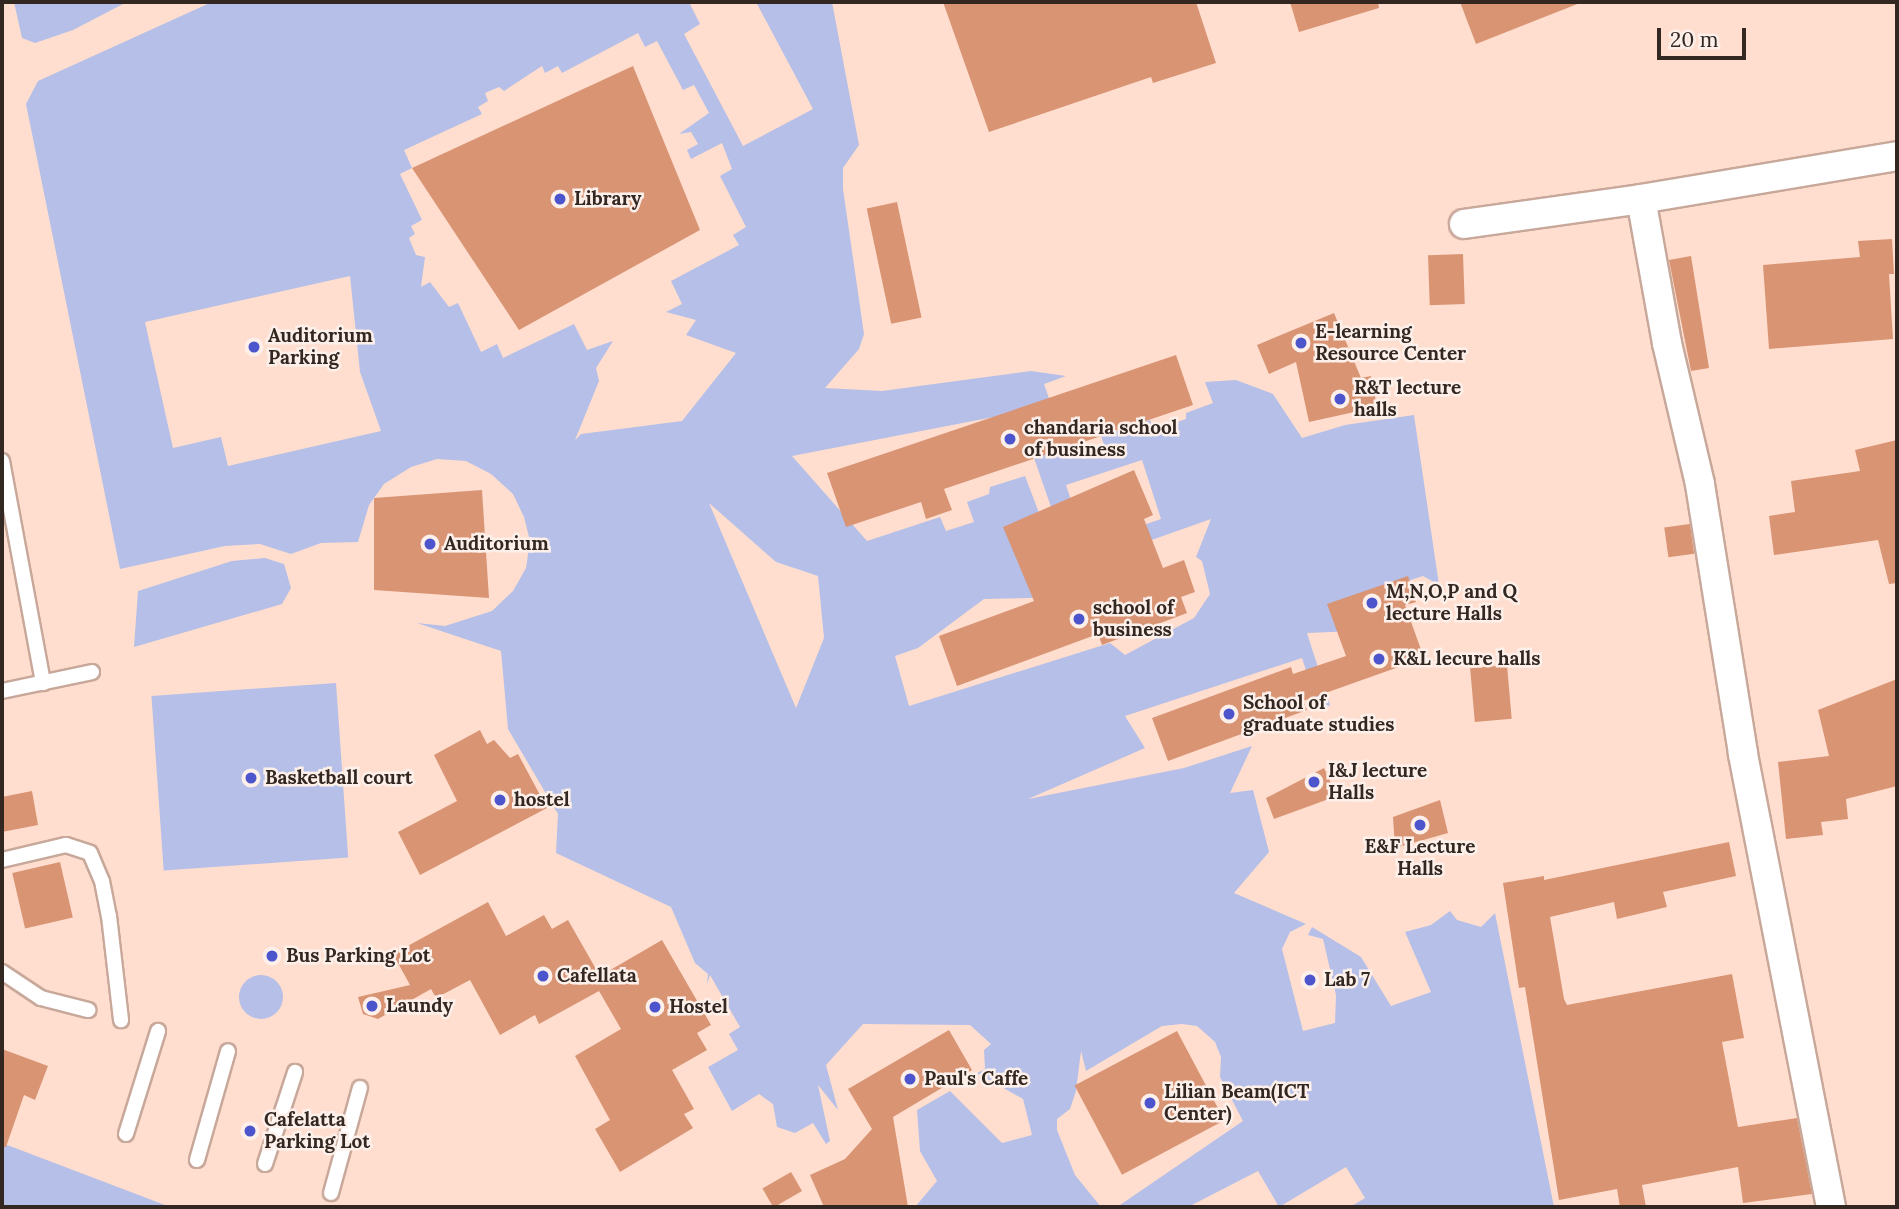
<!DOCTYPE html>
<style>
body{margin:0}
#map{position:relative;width:1899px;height:1209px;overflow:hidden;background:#ffdecf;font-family:Lora,serif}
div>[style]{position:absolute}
.green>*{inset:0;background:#b5bfe7;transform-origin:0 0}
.round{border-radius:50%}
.building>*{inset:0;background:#d99474;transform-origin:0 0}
.roads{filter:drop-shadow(2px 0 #c7a89a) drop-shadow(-2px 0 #c7a89a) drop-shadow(0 2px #c7a89a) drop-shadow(0 -2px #c7a89a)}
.lane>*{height:14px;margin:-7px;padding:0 7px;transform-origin:7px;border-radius:7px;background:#fff}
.street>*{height:28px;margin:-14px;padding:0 14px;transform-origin:14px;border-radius:14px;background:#fff}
.dots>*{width:19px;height:19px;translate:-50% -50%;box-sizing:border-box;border:4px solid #fdf0ea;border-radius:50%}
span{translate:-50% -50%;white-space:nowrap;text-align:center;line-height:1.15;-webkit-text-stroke:5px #fdf0ea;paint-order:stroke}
.poi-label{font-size:19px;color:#332721;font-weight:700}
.left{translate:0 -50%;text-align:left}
.frame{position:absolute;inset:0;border:4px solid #332721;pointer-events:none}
.scale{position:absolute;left:1657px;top:28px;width:89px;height:32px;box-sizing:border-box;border:4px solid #332721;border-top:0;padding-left:9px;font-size:21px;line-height:24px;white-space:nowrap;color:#332721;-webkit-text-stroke:5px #fdf0ea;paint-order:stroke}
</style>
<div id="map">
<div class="green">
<i style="clip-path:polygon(14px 2px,127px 2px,73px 30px,35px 43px,22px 38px)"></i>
<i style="clip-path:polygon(evenodd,212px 2px,689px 2px,700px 24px,684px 34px,743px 146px,813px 109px,756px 2px,832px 2px,859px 145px,843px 168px,843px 189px,864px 334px,859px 349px,825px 388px,882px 391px,1031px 371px,1066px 376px,1044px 384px,1050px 401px,1004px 415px,792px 456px,867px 541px,940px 517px,946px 531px,974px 522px,967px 502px,989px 494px,990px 487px,1025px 476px,1071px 597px,984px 599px,918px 648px,895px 656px,909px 706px,1110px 643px,1125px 655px,1194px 618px,1210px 594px,1202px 561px,1196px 557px,1211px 519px,1146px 542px,1068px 551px,1161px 519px,1142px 460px,1066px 485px,1071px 500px,1051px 507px,1034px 458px,1078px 443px,1083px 455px,1105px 448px,1101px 436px,1150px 420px,1154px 430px,1186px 419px,1186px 413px,1213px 403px,1205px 382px,1236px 380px,1273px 394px,1302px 438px,1345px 425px,1414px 415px,1439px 585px,1423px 576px,1346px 601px,1355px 631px,1307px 633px,1330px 705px,1319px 711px,1302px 658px,1125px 716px,1145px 748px,1028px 799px,1184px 768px,1252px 746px,1230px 793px,1253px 790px,1269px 852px,1234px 893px,1306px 924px,1290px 932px,1282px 949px,1303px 1031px,1335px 1023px,1336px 995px,1323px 939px,1308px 935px,1312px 927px,1361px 957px,1391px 1006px,1431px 992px,1405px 932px,1431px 925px,1450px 911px,1457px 920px,1481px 927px,1495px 913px,1554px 1207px,1350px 1207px,1365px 1198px,1346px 1167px,1279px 1207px,1258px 1171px,1188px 1207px,1117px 1207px,1243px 1121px,1220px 1077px,1221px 1057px,1215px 1042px,1197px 1026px,1182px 1024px,1162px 1026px,1086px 1071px,1081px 1051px,1076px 1091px,1070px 1109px,1057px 1119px,1057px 1130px,1075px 1175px,1101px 1207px,915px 1207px,937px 1181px,920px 1151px,917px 1110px,950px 1091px,1002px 1143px,1032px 1135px,1023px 1099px,977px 1073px,985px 1069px,984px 1050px,991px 1044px,970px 1025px,863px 1024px,826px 1065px,838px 1110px,818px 1085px,830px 1141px,826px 1144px,813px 1123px,795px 1133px,777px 1127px,773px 1104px,759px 1094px,732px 1111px,708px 1067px,738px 1050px,729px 1034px,740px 1027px,710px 975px,707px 984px,708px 974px,695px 963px,671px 907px,556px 853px,558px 814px,508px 729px,501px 651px,417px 623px,445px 626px,492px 611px,513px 591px,526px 568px,530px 541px,524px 517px,513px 494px,491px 474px,466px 461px,437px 459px,411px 467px,384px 484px,369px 505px,358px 542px,321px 543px,291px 554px,260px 544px,225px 546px,120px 569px,26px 104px,38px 81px,212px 2px,638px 33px,645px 47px,657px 41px,683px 90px,694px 85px,709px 113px,679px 134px,691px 132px,698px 144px,687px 150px,691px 159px,722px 143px,732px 169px,720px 176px,746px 227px,733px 235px,739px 245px,671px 281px,682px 304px,666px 312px,696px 320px,686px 335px,736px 353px,682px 421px,581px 434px,575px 440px,599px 381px,596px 368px,613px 341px,587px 350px,574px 324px,503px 358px,497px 344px,481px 352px,458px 303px,449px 307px,430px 282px,421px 287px,425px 257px,416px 255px,409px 238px,415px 234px,411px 226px,422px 220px,400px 174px,412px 168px,404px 150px,482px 114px,478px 107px,488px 101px,485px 93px,499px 87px,504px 91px,542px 66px,545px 73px,558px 66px,562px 73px,638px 33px,212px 2px,350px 276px,360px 372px,381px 431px,228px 466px,221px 437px,173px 448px,145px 322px,350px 276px,212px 2px,709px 503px,776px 562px,818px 576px,824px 638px,796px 708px,709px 503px)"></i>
<i style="clip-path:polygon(265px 558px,284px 564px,291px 588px,282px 604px,134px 647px,138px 591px,232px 561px)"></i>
<i style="left:336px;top:683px;width:175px;height:185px;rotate:86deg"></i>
<i class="round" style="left:239px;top:975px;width:44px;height:44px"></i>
<i style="clip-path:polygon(2px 1143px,165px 1205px,171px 1207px,2px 1207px)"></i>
</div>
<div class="building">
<i style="clip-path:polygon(943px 2px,1196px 2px,1216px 63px,1153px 83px,1151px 77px,989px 132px)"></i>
<i style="clip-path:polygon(1290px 2px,1378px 2px,1379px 8px,1299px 32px)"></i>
<i style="clip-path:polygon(1460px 2px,1580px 2px,1580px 3px,1476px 44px)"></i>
<i style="clip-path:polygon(633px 66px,700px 230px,519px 330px,412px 168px)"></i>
<i style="left:897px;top:202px;width:118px;height:31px;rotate:78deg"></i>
<i style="clip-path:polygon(1892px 239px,1894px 274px,1889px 274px,1893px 339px,1769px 349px,1763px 265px,1860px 257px,1858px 241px)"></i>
<i style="left:1463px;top:254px;width:50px;height:35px;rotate:88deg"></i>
<i style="clip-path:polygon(1691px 256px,1709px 368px,1691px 371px,1669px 260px)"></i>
<i style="clip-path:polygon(1334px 313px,1361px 378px,1371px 376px,1377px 407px,1309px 422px,1296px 362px,1269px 374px,1257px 345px)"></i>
<i style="clip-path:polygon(1176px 355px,1193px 405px,944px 489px,952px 510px,926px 519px,921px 502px,846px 527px,827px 473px)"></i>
<i style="clip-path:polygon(1897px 440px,1897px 583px,1889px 584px,1878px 540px,1774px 555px,1769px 516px,1795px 512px,1791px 481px,1860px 471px,1855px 450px)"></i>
<i style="clip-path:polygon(1134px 470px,1153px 515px,1144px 519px,1163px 568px,1184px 560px,1195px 592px,1181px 597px,1187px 613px,1102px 645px,1098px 634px,957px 686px,939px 636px,1034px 601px,1003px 527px)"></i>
<i style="clip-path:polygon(482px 490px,489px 598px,374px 590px,374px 498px)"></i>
<i style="left:1690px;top:524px;width:30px;height:26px;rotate:82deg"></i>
<i style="clip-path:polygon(1408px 576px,1416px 602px,1405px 605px,1424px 658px,1303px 701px,1307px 710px,1168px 761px,1152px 718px,1291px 667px,1293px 674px,1346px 656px,1327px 604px)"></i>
<i style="left:1507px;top:665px;width:54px;height:37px;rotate:85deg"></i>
<i style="clip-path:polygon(1897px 679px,1897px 786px,1846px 799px,1848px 819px,1821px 822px,1823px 835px,1786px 839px,1778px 762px,1829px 756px,1818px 710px)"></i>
<i style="clip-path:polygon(480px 730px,487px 744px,494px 740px,510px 758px,518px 754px,547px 808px,420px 875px,398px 832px,457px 801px,434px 755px)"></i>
<i style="clip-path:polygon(1324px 768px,1337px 796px,1274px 819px,1266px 798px)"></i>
<i style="clip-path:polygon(32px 791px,38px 825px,2px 832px,2px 797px)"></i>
<i style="clip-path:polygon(1440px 800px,1448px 833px,1395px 848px,1393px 817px)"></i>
<i style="clip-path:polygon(1729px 842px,1736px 876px,1663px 892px,1667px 907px,1617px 919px,1614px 902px,1550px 917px,1564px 999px,1567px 1005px,1732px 974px,1744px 1038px,1722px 1042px,1738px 1127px,1797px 1118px,1812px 1194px,1743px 1203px,1738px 1167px,1642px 1185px,1646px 1207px,1620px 1207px,1617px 1189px,1559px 1200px,1525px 987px,1519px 988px,1503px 883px,1544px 876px,1544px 880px)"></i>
<i style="left:60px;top:862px;width:57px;height:49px;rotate:77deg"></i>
<i style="clip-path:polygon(488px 902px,506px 936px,544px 915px,552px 929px,568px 920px,600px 976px,662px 940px,711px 1025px,697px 1033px,707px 1050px,672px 1070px,694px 1109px,684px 1114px,693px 1128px,620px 1172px,595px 1129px,610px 1120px,575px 1056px,621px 1029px,599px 991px,539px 1024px,535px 1015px,500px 1035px,470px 980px,436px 998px,431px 989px,378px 1019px,363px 1014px,358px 997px,410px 985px,393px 954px)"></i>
<i style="clip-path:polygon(949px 1030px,972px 1070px,893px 1117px,908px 1207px,824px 1207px,810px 1175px,845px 1159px,872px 1129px,848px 1089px)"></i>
<i style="left:1177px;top:1031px;width:101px;height:116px;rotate:62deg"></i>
<i style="clip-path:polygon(2px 1049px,48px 1066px,35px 1100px,24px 1095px,6px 1147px,2px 1147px)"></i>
<i style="left:791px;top:1172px;width:22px;height:33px;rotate:60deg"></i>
</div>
<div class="roads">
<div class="lane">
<i style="left:2px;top:461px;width:226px;rotate:79.5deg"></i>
<i style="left:2px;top:691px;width:92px;rotate:-11.9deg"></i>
<i style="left:2px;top:860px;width:66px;rotate:-13.2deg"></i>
<i style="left:66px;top:845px;width:25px;rotate:18deg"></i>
<i style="left:90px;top:853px;width:30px;rotate:67deg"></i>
<i style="left:102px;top:881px;width:36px;rotate:79deg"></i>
<i style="left:109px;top:916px;width:105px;rotate:83.4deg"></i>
<i style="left:2px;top:972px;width:47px;rotate:33.7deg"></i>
<i style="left:41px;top:998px;width:49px;rotate:14.3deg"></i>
<i style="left:126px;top:1134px;width:108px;rotate:-72.7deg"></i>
<i style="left:197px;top:1160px;width:113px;rotate:-74.1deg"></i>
<i style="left:265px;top:1164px;width:97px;rotate:-71.9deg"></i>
<i style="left:331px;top:1193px;width:109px;rotate:-74.6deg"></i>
</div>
<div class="street">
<i style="left:1464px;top:224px;width:179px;rotate:-8deg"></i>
<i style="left:1831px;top:1207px;width:462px;rotate:-101deg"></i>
<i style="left:1743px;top:753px;width:272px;rotate:-99.1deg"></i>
<i style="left:1700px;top:484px;width:145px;rotate:-103.2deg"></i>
<i style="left:1667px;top:343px;width:146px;rotate:-100.2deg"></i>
<i style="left:1641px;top:199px;width:260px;rotate:-9.5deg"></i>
</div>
</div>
<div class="dots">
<i style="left:560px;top:199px;background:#4c55cb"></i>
<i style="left:1301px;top:343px;background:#4c55cb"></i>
<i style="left:254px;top:347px;background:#4c55cb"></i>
<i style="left:1340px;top:399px;background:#4c55cb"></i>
<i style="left:1010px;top:439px;background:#4c55cb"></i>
<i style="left:430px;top:544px;background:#4c55cb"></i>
<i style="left:1372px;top:603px;background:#4c55cb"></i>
<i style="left:1079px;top:619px;background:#4c55cb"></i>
<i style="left:1379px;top:659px;background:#4c55cb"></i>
<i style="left:1229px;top:714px;background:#4c55cb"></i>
<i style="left:251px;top:778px;background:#4c55cb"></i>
<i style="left:1314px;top:782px;background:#4c55cb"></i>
<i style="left:500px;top:800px;background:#4c55cb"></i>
<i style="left:1420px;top:825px;background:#4c55cb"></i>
<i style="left:272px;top:956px;background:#4c55cb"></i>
<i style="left:543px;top:976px;background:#4c55cb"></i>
<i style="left:1310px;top:980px;background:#4c55cb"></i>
<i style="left:372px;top:1006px;background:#4c55cb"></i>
<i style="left:655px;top:1007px;background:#4c55cb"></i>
<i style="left:910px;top:1079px;background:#4c55cb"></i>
<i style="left:1150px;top:1103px;background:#4c55cb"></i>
<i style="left:250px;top:1131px;background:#4c55cb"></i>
</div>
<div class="poi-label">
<span class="left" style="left:574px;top:199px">Library</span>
<span class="left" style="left:1315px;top:343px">E-learning<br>Resource Center</span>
<span class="left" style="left:268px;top:347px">Auditorium<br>Parking</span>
<span class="left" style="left:1354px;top:399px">R&amp;T lecture<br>halls</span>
<span class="left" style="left:1024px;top:439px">chandaria school<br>of business</span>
<span class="left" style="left:444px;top:544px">Auditorium</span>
<span class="left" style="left:1386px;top:603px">M,N,O,P and Q<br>lecture Halls</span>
<span class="left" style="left:1093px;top:619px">school of<br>business</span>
<span class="left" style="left:1393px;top:659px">K&amp;L lecure halls</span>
<span class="left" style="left:1243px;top:714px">School of<br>graduate studies</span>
<span class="left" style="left:1328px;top:782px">I&amp;J lecture<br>Halls</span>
<span class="left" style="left:265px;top:778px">Basketball court</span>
<span class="left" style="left:514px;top:800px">hostel</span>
<span style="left:1420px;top:858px">E&amp;F Lecture<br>Halls</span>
<span class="left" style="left:286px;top:956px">Bus Parking Lot</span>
<span class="left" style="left:557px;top:976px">Cafellata</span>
<span class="left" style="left:1324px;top:980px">Lab 7</span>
<span class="left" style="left:386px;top:1006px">Laundy</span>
<span class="left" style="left:669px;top:1007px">Hostel</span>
<span class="left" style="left:924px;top:1079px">Paul's Caffe</span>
<span class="left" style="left:1164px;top:1103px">Lilian Beam(ICT<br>Center)</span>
<span class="left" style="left:264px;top:1131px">Cafelatta<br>Parking Lot</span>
</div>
<div class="frame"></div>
<div class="scale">20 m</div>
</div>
